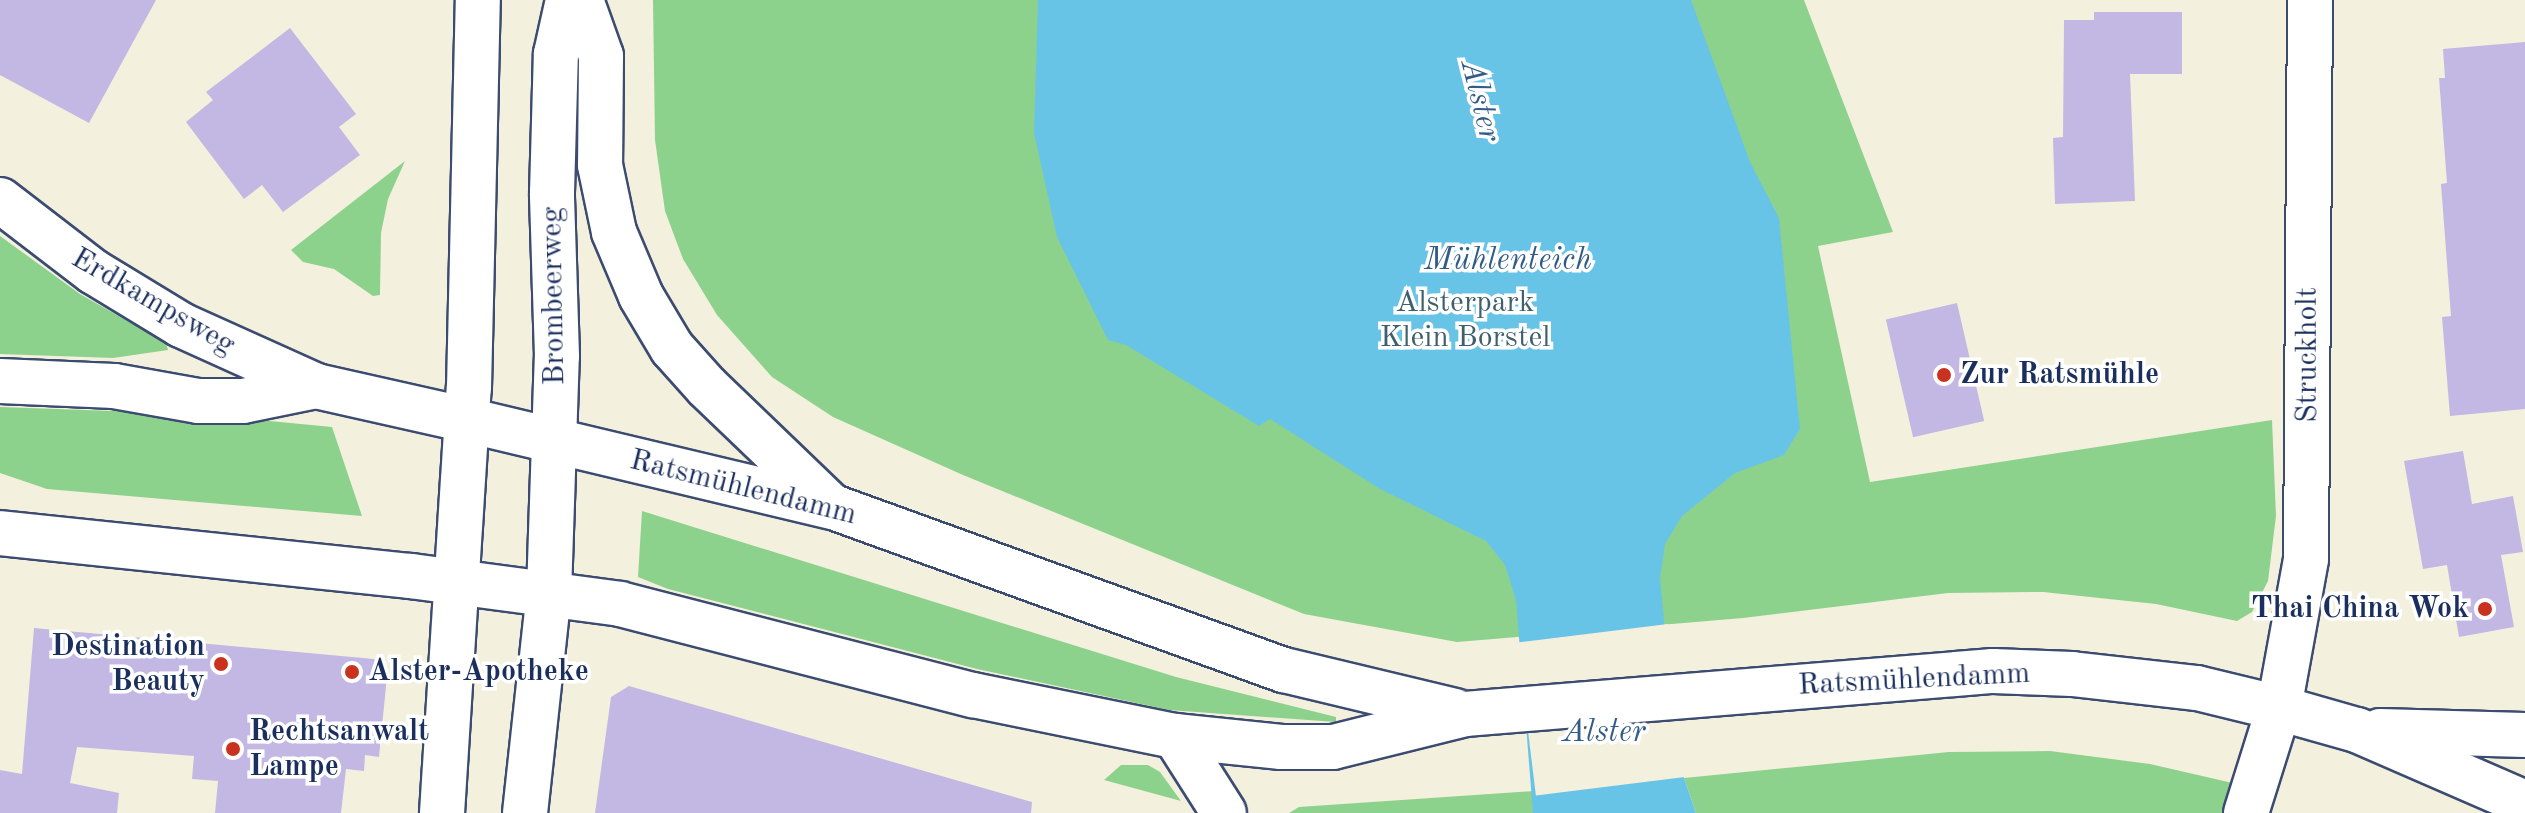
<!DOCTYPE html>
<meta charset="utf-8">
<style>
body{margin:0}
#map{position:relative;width:2525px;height:813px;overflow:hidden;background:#f4f0de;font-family:"Old Standard TT",serif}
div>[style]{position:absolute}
.green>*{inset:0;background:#8dd28c}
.water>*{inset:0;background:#68c4e6}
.pier>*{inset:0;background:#f4f0de;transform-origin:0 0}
.building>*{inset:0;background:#c3b8e3;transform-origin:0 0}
.roads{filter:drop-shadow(2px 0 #3c4c71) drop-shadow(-2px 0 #3c4c71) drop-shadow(0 2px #3c4c71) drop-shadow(0 -2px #3c4c71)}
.street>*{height:44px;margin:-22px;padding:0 22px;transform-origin:22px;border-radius:22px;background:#fff}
.secondary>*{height:44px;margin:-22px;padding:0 22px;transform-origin:22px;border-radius:22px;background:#fff}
.dots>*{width:22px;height:22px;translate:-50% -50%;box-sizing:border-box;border:4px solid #fff;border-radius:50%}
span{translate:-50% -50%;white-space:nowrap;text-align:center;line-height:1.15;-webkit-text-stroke:7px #fff;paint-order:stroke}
.street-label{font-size:30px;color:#1b2f5e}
.park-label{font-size:30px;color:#3d606c}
.poi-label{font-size:30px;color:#1b2f5e;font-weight:700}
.left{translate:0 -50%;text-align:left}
.right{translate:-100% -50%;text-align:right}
.water-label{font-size:32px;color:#325c87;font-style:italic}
</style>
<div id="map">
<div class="green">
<i style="clip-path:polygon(653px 0,1804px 0,1893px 232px,1818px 246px,1870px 482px,2272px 420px,2276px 516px,2268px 581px,2252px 612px,2237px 621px,2156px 604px,2043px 592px,1948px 593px,1743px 618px,1457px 642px,1304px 614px,963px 475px,833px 417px,772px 377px,717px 315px,683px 259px,665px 211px,655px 140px)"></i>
<i style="clip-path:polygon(405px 161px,388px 199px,381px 233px,380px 295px,373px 296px,334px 269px,303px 262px,291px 250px)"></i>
<i style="clip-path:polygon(0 236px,80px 294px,166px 343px,168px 350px,113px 358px,0 354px)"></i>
<i style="clip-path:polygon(0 407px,199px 414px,332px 427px,362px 516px,47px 489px,0 473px)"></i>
<i style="clip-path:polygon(642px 511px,1176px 677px,1336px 717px,1336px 722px,1169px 710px,977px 669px,668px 589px,638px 577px)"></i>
<i style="clip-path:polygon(2050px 751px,2150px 764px,2237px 784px,2229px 813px,1696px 813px,1684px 778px,1949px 752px)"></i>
<i style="clip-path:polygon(1121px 765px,1148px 765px,1160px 772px,1181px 801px,1104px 780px)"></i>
<i style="clip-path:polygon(1534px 791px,1533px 813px,1289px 813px,1299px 807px)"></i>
</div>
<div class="water">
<i style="clip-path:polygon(1038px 0,1691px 0,1750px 162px,1779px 218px,1800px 429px,1784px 455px,1735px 473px,1682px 516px,1665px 544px,1660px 578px,1664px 621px,1684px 778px,1696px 813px,1533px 813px,1516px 600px,1505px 565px,1486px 541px,1380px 489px,1270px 419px,1259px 426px,1126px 345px,1108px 340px,1057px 237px,1034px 133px)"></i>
</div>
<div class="pier">
<i style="left:1668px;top:624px;width:154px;height:152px;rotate:83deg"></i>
</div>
<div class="building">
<i style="clip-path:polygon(0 0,156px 0,89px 123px,0 75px)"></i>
<i style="clip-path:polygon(2094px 12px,2182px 12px,2182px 74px,2130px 74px,2135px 201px,2055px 204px,2053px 138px,2063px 137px,2064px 20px,2094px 20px)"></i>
<i style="clip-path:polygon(290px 28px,356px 114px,339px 127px,360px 155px,283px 212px,262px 185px,244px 199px,186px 122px,213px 100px,206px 92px)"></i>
<i style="clip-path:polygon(2525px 42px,2525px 409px,2450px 416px,2442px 317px,2451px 316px,2441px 184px,2447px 183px,2439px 78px,2445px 78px,2443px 49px)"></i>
<i style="left:1957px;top:303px;width:121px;height:73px;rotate:77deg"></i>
<i style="clip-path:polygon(2463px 451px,2472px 504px,2513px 496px,2523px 552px,2501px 555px,2514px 627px,2459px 637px,2447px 565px,2423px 569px,2404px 461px)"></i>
<i style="clip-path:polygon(34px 628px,374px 659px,387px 676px,379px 757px,365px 755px,364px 771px,346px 769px,341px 813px,215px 813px,218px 781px,192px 779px,194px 756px,77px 747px,70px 783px,119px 793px,117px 813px,0 813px,0 770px,22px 774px)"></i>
<i style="clip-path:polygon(629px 686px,1032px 802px,1031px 813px,595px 813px,611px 697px)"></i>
</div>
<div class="roads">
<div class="street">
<i style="left:1175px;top:736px;width:91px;rotate:57.5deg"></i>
<i style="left:2246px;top:813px;width:110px;rotate:-72.6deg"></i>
<i style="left:2279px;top:708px;width:151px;rotate:-79.7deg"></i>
<i style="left:2306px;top:559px;width:559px;rotate:-89.59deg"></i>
</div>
<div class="secondary">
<i style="left:581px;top:0;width:59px;rotate:70.3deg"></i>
<i style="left:601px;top:56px;width:109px;rotate:90.5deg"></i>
<i style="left:600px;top:165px;width:68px;rotate:78.2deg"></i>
<i style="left:614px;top:232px;width:69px;rotate:67.1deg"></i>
<i style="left:641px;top:296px;width:61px;rotate:59.2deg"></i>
<i style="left:672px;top:348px;width:52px;rotate:48.1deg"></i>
<i style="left:707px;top:387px;width:172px;rotate:43.8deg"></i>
<i style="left:0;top:200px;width:118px;rotate:37.5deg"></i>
<i style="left:94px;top:272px;width:102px;rotate:31.3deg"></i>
<i style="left:181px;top:325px;width:148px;rotate:24.3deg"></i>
<i style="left:0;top:381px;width:114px;rotate:2.5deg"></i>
<i style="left:114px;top:386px;width:85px;rotate:10.1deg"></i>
<i style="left:198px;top:401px;width:45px"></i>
<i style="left:243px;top:401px;width:75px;rotate:-11.6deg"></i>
<i style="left:316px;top:386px;width:155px;rotate:12.7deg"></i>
<i style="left:467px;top:420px;width:376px;rotate:13.4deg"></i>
<i style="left:833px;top:507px;width:480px;rotate:19.9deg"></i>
<i style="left:1284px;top:670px;width:176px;rotate:13.5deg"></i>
<i style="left:0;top:533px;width:413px;rotate:6deg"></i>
<i style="left:411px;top:576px;width:211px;rotate:7.6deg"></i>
<i style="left:620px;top:604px;width:365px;rotate:14.5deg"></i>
<i style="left:973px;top:695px;width:206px;rotate:11.5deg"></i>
<i style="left:1175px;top:736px;width:107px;rotate:5.9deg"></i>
<i style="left:1281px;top:747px;width:52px"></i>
<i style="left:1333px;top:747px;width:136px;rotate:-14deg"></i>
<i style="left:1465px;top:714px;width:530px;rotate:-4.66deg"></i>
<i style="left:1993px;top:671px;width:79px;rotate:2.2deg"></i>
<i style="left:2072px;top:674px;width:126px;rotate:6.4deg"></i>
<i style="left:2197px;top:688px;width:84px;rotate:13.7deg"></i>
<i style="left:2279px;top:708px;width:81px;rotate:15.8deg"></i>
<i style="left:2357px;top:730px;width:183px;rotate:23.5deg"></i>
<i style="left:2380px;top:731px;width:145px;rotate:1.6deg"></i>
<i style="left:442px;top:813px;width:426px;rotate:-86.4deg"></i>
<i style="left:469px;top:388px;width:388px;rotate:-88.7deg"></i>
<i style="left:525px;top:813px;width:221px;rotate:-83.8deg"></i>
<i style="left:549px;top:593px;width:237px;rotate:-88.1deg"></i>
<i style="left:557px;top:356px;width:163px;rotate:-91.8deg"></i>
<i style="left:552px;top:193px;width:139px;rotate:-88.4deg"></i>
<i style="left:556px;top:54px;width:55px;rotate:-77.5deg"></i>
</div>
</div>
<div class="dots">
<i style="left:1944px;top:375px;background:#c8321e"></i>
<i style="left:2485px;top:609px;background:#c8321e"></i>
<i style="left:221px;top:664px;background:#c8321e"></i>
<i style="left:352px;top:672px;background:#c8321e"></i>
<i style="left:233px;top:749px;background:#c8321e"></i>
</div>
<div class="street-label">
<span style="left:554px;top:296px;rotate:-91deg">Brombeerweg</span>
<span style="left:153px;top:302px;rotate:30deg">Erdkampsweg</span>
<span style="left:2308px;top:355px;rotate:-90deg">Struckholt</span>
<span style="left:743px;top:488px;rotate:14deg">Ratsmühlendamm</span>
<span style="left:1914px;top:680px;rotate:-3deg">Ratsmühlendamm</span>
</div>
<div class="park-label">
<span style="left:1465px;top:320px">Alsterpark<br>Klein Borstel</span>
</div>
<div class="poi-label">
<span class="left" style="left:1960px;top:375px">Zur Ratsmühle</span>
<span class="right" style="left:2469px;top:609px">Thai China Wok</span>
<span class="right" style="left:205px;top:664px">Destination<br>Beauty</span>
<span class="left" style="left:368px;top:672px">Alster-Apotheke</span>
<span class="left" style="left:249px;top:749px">Rechtsanwalt<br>Lampe</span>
</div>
<div class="water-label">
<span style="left:1479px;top:101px;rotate:76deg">Alster</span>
<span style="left:1508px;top:261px">Mühlenteich</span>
<span style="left:1604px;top:733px">Alster</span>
</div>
</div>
